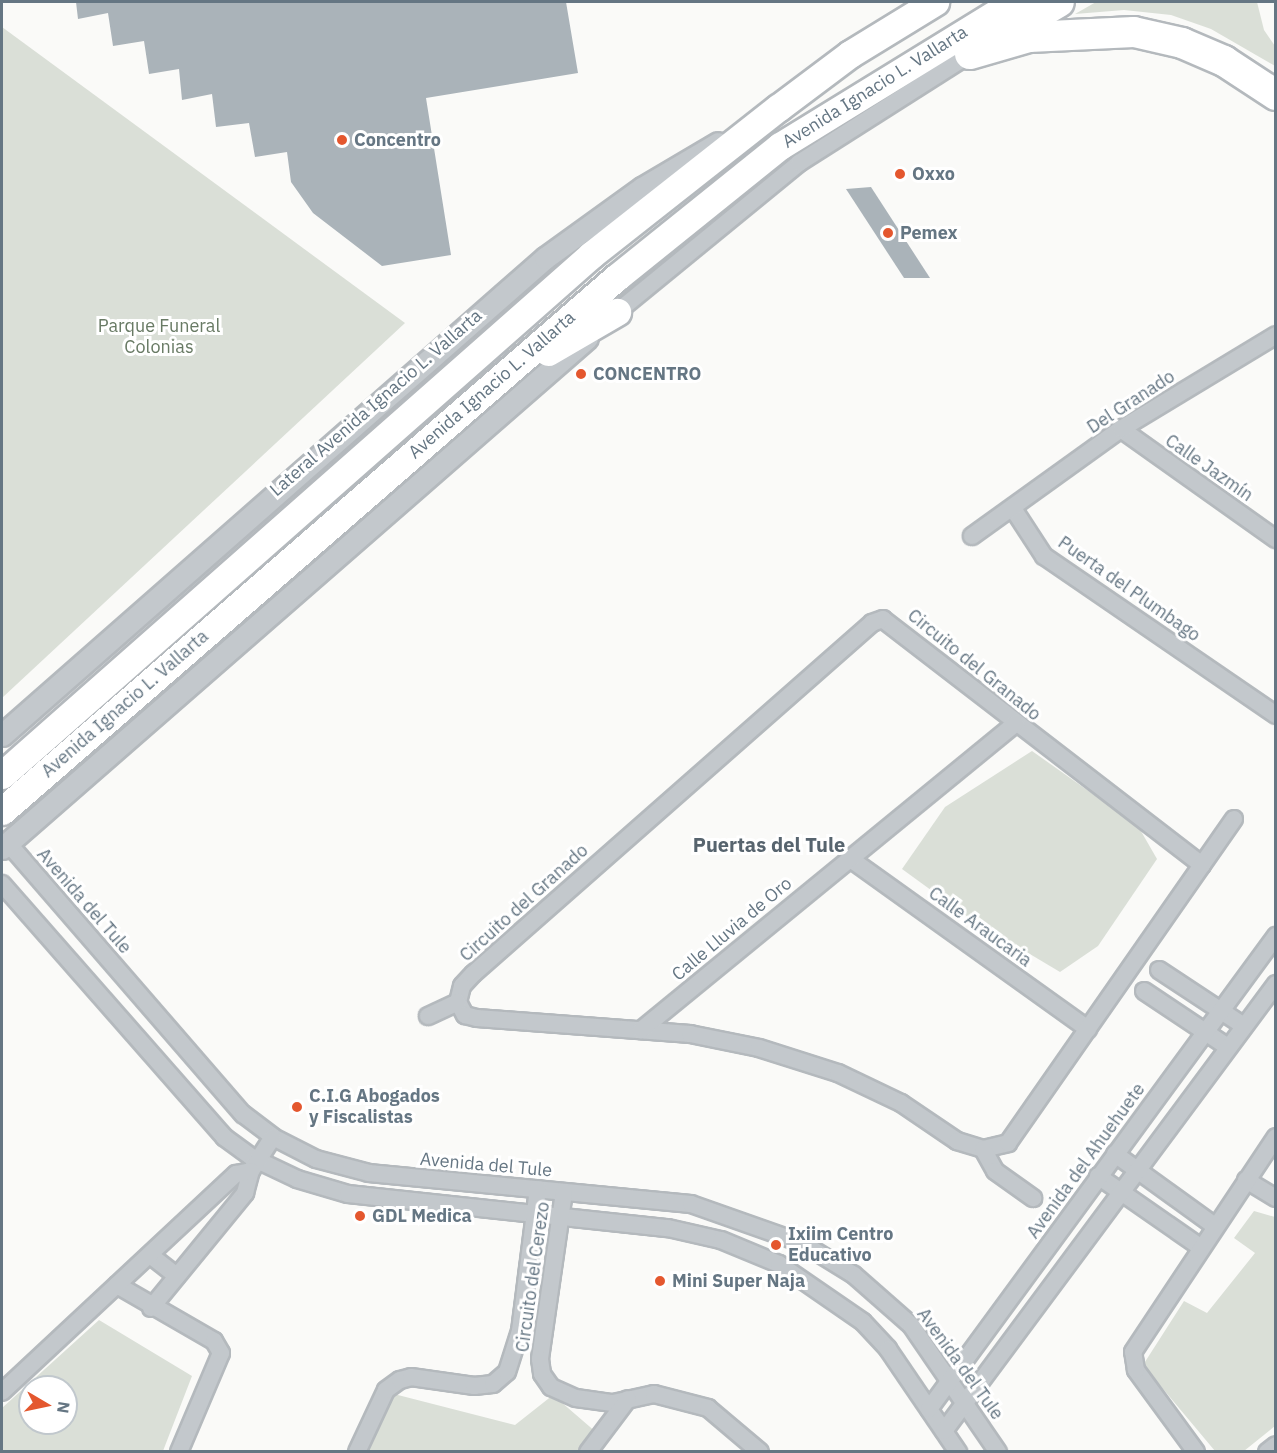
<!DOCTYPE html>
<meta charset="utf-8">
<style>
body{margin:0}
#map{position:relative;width:1277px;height:1453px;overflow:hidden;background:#fafaf8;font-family:"IBM Plex Sans",sans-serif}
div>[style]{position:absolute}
.green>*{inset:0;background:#dadfd7}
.building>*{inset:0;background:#aab3b9}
.roads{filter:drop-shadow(2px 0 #b4b9bd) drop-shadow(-2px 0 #b4b9bd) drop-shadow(0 2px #b4b9bd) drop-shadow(0 -2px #b4b9bd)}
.minor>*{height:16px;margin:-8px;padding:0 8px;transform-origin:8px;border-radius:8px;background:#c3c8cc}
.tertiary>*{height:21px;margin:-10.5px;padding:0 10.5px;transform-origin:10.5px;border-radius:10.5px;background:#c3c8cc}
.trunk>*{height:27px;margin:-13.5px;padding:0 13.5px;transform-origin:13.5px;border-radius:13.5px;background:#fff}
.motorway>*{height:30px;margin:-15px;padding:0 15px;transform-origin:15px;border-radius:15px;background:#fff}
.dots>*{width:16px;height:16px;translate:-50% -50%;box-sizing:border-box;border:3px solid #fff;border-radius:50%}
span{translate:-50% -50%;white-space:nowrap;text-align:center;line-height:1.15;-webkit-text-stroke:6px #fff;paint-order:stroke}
.street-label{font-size:18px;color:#657683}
.poi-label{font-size:18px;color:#657683;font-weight:700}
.left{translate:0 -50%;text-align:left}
.park-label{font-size:18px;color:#687a64}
.neighbourhood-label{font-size:20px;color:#57646e;font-weight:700}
.frame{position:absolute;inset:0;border:3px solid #657683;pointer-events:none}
.north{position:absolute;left:18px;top:1375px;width:60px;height:60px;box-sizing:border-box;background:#fff;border:2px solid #c1c8cd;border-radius:50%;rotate:99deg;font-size:16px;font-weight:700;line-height:24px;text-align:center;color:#657683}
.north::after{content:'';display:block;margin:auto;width:21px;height:27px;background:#e4572e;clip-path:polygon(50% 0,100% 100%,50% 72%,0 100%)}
</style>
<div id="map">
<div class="green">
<i style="clip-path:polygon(1096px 2px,1257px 2px,1264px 30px,1275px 46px,1275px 66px,1211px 29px,1171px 15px,1124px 10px,1075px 14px)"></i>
<i style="clip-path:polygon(2px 27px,405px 323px,2px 698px)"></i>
<i style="clip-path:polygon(1032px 751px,1138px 826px,1157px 859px,1098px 946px,1060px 972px,968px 917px,902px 869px,945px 807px)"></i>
<i style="clip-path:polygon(1254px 1211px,1275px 1217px,1275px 1426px,1244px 1451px,1215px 1451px,1143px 1365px,1184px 1301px,1207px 1313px,1255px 1253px,1234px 1238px)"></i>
<i style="clip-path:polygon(evenodd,99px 1320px,192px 1376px,163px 1451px,2px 1451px,2px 1408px,99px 1320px,30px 1387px,66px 1387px,66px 1423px,30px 1423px,30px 1387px)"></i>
<i style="clip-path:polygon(394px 1394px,515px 1425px,553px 1395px,597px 1433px,583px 1451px,365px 1452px)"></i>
</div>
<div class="building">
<i style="clip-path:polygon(76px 2px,566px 2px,578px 73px,426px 98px,451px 255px,382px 266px,313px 213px,291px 182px,287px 152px,255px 157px,249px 123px,216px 127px,212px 94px,182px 100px,179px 69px,149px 74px,144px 41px,113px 46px,108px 13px,78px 19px)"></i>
<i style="clip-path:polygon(871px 187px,930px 278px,904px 278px,846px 189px)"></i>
</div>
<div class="roads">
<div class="minor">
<i style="left:617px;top:312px;width:235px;rotate:-39.3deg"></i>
<i style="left:799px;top:163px;width:203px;rotate:-32.5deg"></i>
<i style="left:1121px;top:429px;width:190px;rotate:35.4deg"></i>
<i style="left:1014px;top:510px;width:55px;rotate:56.9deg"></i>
<i style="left:1044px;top:556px;width:281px;rotate:34.4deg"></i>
<i style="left:972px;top:536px;width:183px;rotate:-35.7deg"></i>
<i style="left:1121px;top:429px;width:181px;rotate:-31.2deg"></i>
<i style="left:8px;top:843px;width:359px;rotate:49.1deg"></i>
<i style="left:243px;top:1114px;width:38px;rotate:37deg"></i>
<i style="left:273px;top:1137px;width:48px;rotate:27.1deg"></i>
<i style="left:316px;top:1159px;width:55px;rotate:14.8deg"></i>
<i style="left:369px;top:1173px;width:323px;rotate:5.5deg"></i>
<i style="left:691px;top:1204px;width:118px;rotate:19.4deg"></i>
<i style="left:802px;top:1243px;width:61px;rotate:31.6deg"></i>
<i style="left:854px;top:1275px;width:76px;rotate:41.3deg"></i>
<i style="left:911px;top:1325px;width:154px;rotate:55.6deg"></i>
<i style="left:849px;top:858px;width:294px;rotate:35.6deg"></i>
<i style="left:1202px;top:865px;width:403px;rotate:-142.4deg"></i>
<i style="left:883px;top:619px;width:12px;rotate:160deg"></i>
<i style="left:872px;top:623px;width:531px;rotate:138.66deg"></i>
<i style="left:473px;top:974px;width:16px;rotate:133deg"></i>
<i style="left:462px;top:986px;width:16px;rotate:104deg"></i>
<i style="left:458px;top:1002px;width:15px;rotate:62deg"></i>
<i style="left:465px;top:1015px;width:12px;rotate:14deg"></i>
<i style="left:477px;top:1018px;width:214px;rotate:4.3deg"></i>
<i style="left:690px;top:1034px;width:70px;rotate:11.5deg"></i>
<i style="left:759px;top:1048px;width:83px;rotate:17.6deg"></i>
<i style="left:838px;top:1073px;width:70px;rotate:25.5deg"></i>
<i style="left:901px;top:1103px;width:68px;rotate:34.2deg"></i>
<i style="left:957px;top:1141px;width:27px;rotate:17deg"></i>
<i style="left:983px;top:1149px;width:26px;rotate:-13deg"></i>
<i style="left:1008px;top:1143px;width:395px;rotate:-55.1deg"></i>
<i style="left:2px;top:884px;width:337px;rotate:48.7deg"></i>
<i style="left:224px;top:1137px;width:36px;rotate:36deg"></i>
<i style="left:253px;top:1158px;width:49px;rotate:25.5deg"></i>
<i style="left:297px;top:1179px;width:53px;rotate:16.4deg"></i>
<i style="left:348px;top:1194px;width:322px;rotate:6.1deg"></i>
<i style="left:668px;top:1228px;width:54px;rotate:12.8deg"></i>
<i style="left:721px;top:1240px;width:63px;rotate:22.5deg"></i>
<i style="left:779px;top:1264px;width:102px;rotate:34.6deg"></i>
<i style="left:863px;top:1322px;width:37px;rotate:47deg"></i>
<i style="left:888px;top:1349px;width:125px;rotate:55.8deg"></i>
<i style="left:1159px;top:970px;width:102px;rotate:33.4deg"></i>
<i style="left:1144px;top:991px;width:101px;rotate:33.7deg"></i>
<i style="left:428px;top:1016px;width:33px;rotate:-25deg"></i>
<i style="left:641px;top:1030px;width:485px;rotate:-39.3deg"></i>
<i style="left:983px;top:1149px;width:25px;rotate:61deg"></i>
<i style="left:995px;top:1171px;width:47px;rotate:35.4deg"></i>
<i style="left:1115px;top:1154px;width:123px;rotate:35.8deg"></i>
<i style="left:1098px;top:1176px;width:124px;rotate:34.8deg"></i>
<i style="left:1246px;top:1180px;width:35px;rotate:31deg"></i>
<i style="left:564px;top:1192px;width:169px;rotate:98.2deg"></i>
<i style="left:540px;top:1359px;width:15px;rotate:82deg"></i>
<i style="left:542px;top:1374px;width:16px;rotate:55deg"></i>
<i style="left:551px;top:1387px;width:27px;rotate:24deg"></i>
<i style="left:576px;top:1398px;width:37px;rotate:8deg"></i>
<i style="left:613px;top:1403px;width:42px;rotate:-12.4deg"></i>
<i style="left:654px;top:1394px;width:56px;rotate:14.5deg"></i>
<i style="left:708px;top:1408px;width:68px;rotate:40.2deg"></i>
<i style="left:150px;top:1255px;width:34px;rotate:38deg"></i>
<i style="left:117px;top:1285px;width:112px;rotate:30deg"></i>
<i style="left:214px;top:1341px;width:14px;rotate:60deg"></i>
<i style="left:221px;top:1353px;width:108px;rotate:113deg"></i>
<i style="left:151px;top:1308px;width:149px;rotate:-50.7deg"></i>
<i style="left:245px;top:1193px;width:23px;rotate:-75deg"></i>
<i style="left:251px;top:1171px;width:40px;rotate:-57.1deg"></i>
<i style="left:2px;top:1392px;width:320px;rotate:-43deg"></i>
<i style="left:236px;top:1174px;width:15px;rotate:-11deg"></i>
<i style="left:929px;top:1409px;width:587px;rotate:-53.74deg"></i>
<i style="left:944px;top:1431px;width:557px;rotate:-53.4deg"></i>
<i style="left:357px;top:1452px;width:68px;rotate:-64.9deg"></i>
<i style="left:386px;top:1390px;width:17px;rotate:-36deg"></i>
<i style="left:400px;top:1380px;width:11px;rotate:-15deg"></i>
<i style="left:411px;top:1377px;width:64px;rotate:8.1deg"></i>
<i style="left:474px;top:1386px;width:19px;rotate:-6deg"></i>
<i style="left:493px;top:1384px;width:18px;rotate:-41deg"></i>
<i style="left:507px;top:1372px;width:43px;rotate:-72.4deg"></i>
<i style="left:520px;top:1331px;width:143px;rotate:-82.8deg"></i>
<i style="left:588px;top:1452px;width:66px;rotate:-53deg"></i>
<i style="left:1196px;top:1452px;width:102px;rotate:-126.2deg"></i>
<i style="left:1136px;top:1370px;width:18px;rotate:-99deg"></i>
<i style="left:1133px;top:1352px;width:258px;rotate:-56.4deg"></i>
<i style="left:1267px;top:1452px;width:11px;rotate:-38deg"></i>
</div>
<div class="tertiary">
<i style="left:2px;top:735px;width:723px;rotate:-41.3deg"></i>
<i style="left:545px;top:258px;width:120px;rotate:-35.8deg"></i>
<i style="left:642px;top:188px;width:88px;rotate:-30.6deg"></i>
<i style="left:2px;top:848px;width:776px;rotate:-41.08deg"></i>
</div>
<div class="trunk">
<i style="left:548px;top:352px;width:80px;rotate:-30.1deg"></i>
<i style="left:2px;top:775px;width:786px;rotate:-41.44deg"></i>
<i style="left:591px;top:255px;width:238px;rotate:-38.2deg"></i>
<i style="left:778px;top:108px;width:90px;rotate:-36.9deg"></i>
<i style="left:850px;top:54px;width:100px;rotate:-31.5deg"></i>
<i style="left:2px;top:811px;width:814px;rotate:-40.97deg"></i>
<i style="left:617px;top:277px;width:209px;rotate:-38.8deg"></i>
<i style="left:780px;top:146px;width:275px;rotate:-31.6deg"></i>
</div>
<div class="motorway">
<i style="left:1001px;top:36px;width:67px;rotate:-30.4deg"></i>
<i style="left:970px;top:54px;width:61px;rotate:-16.1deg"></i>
<i style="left:1029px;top:37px;width:105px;rotate:-2.7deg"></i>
<i style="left:1134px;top:32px;width:49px;rotate:12.9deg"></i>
<i style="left:1182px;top:43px;width:46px;rotate:23.2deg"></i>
<i style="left:1224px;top:61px;width:62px;rotate:33.2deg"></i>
</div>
</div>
<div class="dots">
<i style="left:342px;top:140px;background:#e4572e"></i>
<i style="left:900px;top:174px;background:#e4572e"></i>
<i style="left:888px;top:233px;background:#e4572e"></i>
<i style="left:581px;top:374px;background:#e4572e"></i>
<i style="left:297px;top:1107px;background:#e4572e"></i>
<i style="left:360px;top:1216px;background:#e4572e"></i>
<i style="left:776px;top:1245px;background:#e4572e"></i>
<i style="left:660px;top:1281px;background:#e4572e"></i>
</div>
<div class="street-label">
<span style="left:875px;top:87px;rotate:-32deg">Avenida Ignacio L. Vallarta</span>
<span style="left:492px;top:385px;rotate:-41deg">Avenida Ignacio L. Vallarta</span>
<span style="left:1131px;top:402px;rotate:-33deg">Del Granado</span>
<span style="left:376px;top:403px;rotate:-41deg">Lateral Avenida Ignacio L. Vallarta</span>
<span style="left:1209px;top:468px;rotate:35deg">Calle Jazmín</span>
<span style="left:1129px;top:589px;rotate:35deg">Puerta del Plumbago</span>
<span style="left:974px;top:665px;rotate:39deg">Circuito del Granado</span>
<span style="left:125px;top:704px;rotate:-41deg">Avenida Ignacio L. Vallarta</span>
<span style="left:84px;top:901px;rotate:49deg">Avenida del Tule</span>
<span style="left:524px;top:903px;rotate:-42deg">Circuito del Granado</span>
<span style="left:980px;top:927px;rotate:36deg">Calle Araucaria</span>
<span style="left:732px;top:929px;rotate:-40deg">Calle Lluvia de Oro</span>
<span style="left:1086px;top:1161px;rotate:-54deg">Avenida del Ahuehuete</span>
<span style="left:486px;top:1165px;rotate:5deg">Avenida del Tule</span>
<span style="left:533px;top:1277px;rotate:-82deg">Circuito del Cerezo</span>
<span style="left:960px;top:1364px;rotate:54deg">Avenida del Tule</span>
</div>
<div class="poi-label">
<span class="left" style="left:354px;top:140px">Concentro</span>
<span class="left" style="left:912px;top:174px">Oxxo</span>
<span class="left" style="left:900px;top:233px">Pemex</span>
<span class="left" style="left:593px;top:374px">CONCENTRO</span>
<span class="left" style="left:309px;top:1107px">C.I.G Abogados<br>y Fiscalistas</span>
<span class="left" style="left:372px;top:1216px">GDL Medica</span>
<span class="left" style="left:788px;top:1245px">Ixiim Centro<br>Educativo</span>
<span class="left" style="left:672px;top:1281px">Mini Super Naja</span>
</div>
<div class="park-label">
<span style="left:159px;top:337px">Parque Funeral<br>Colonias</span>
</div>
<div class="neighbourhood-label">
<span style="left:769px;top:844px">Puertas del Tule</span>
</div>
<div class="frame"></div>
<div class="north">N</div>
</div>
